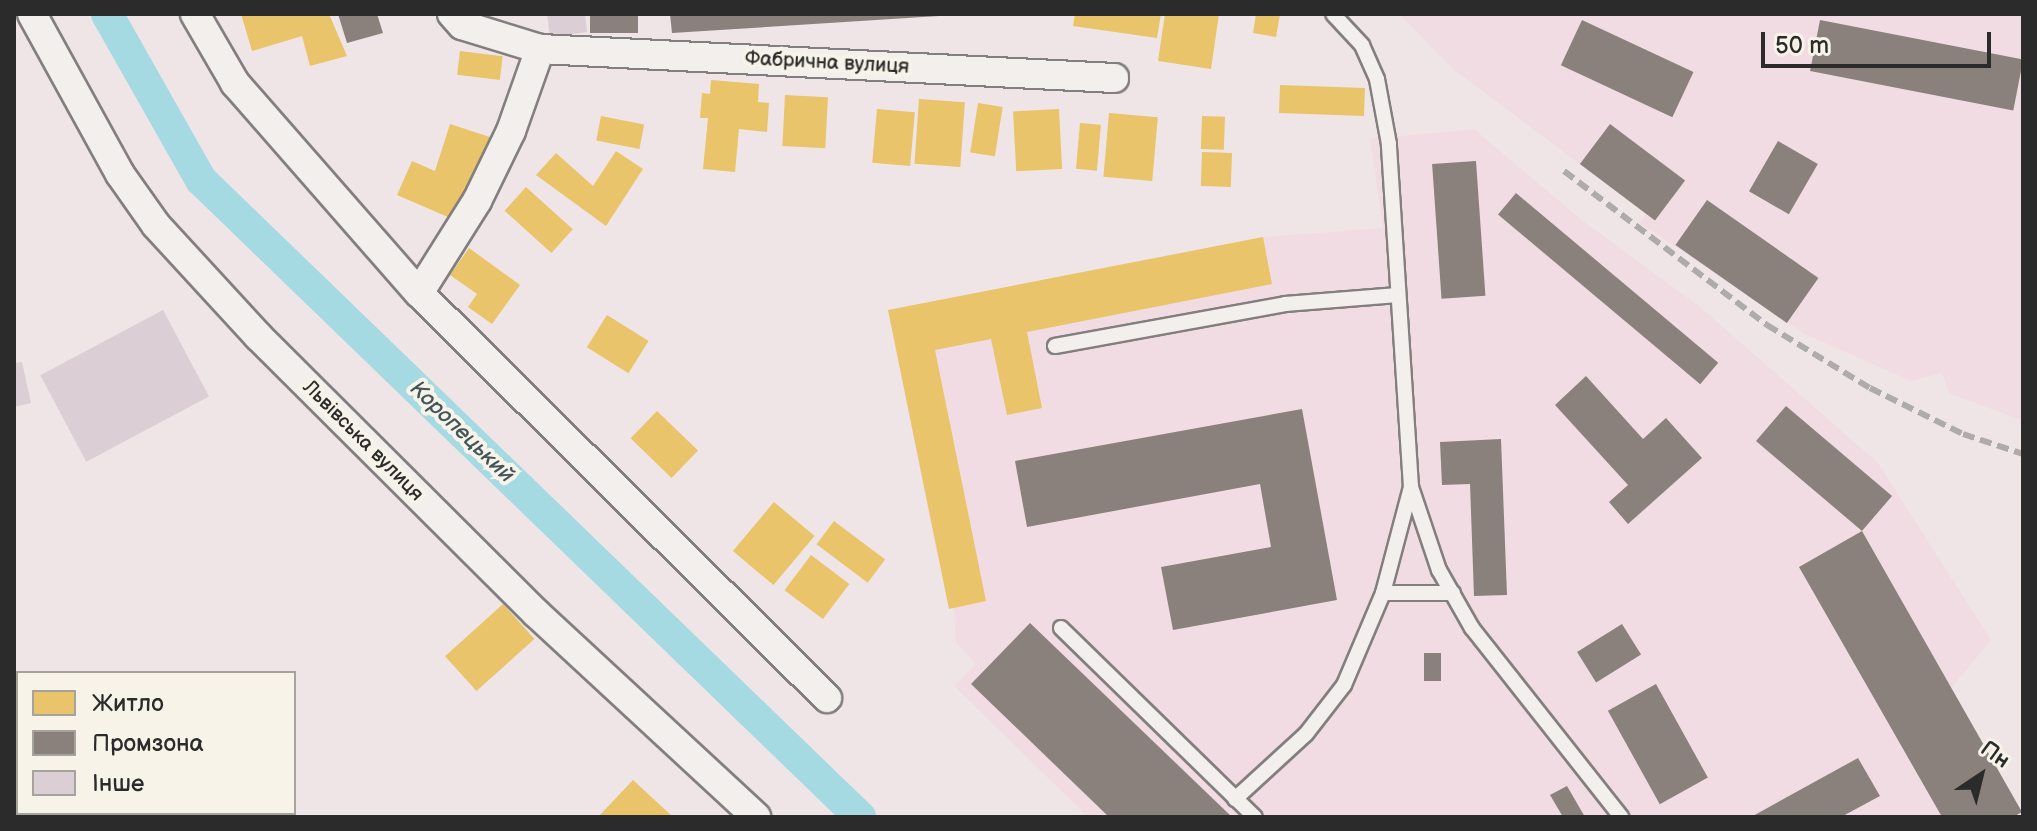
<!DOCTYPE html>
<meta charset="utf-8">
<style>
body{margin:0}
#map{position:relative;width:2037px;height:831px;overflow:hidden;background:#efe5e6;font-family:"Balsamiq Sans",sans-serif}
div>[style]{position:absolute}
.built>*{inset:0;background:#f0dce2}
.homes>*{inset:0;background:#e9c46a;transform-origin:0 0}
.industry>*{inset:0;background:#8a817c;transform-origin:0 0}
.canal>*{height:32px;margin:-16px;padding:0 16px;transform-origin:16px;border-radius:16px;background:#a6dae3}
.building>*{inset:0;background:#dcced5;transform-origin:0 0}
.roads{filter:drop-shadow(2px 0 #837f7f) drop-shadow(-2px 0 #837f7f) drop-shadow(0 2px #837f7f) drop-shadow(0 -2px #837f7f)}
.lane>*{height:14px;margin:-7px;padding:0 7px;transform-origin:7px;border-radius:7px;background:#f2efec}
.street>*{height:28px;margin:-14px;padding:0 14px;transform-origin:14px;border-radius:14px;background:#f2efec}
.rail>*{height:6px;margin-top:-3px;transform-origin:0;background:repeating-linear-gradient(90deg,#aeabaa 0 12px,transparent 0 18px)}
span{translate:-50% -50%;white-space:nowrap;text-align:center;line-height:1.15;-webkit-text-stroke:8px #f7f3e8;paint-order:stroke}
.street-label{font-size:20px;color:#2b2b2b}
.water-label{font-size:22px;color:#425659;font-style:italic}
.frame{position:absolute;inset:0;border:16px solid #2b2b2b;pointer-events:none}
.legend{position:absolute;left:16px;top:671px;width:280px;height:144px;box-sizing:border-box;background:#f7f3e8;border:2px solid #a5a39c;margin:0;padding:10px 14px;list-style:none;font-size:24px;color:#2b2b2b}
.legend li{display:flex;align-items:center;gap:16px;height:40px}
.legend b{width:40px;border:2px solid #a5a39c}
.north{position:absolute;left:1941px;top:735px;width:80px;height:80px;-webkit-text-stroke:6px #f7f3e8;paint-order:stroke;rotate:35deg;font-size:22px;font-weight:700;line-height:32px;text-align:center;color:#2b2b2b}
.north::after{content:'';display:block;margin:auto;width:28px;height:36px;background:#2b2b2b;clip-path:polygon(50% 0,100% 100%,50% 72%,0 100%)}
.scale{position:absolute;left:1761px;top:32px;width:230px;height:36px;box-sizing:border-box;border:4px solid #2b2b2b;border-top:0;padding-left:10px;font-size:24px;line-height:28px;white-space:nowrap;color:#2b2b2b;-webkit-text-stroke:6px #f7f3e8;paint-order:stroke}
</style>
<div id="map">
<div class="built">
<i style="clip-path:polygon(1399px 14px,2023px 14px,2023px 421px,1949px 393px,1942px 373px,1911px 381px,1805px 334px,1640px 223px,1646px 214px,1453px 69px)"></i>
<i style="clip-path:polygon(1474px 129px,1583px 221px,1700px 307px,1878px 463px,1991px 640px,1951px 688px,2023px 817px,1088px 817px,954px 686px,976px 664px,956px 643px,954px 608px,936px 550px,888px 310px,1263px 237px,1383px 228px,1370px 139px)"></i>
</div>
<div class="homes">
<i style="clip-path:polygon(241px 14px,329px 14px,347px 56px,310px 66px,302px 36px,252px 51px)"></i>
<i style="clip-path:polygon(1075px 14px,1161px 14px,1157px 38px,1073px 26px)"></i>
<i style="clip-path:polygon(1165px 14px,1219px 14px,1211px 69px,1158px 61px)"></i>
<i style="clip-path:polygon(1256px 14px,1280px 14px,1276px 37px,1253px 33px)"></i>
<i style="left:460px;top:51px;width:43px;height:24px;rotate:7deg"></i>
<i style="clip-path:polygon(711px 80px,759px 84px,758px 102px,769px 103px,767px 132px,739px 129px,735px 172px,703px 169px,708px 118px,700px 118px,702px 93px,710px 94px)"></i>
<i style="left:1280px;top:85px;width:85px;height:28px;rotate:2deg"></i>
<i style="left:785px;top:95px;width:43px;height:51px;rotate:3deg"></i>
<i style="left:919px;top:99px;width:46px;height:65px;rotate:4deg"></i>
<i style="left:978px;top:103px;width:25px;height:50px;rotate:9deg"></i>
<i style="left:877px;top:109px;width:38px;height:54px;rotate:5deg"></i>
<i style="left:1059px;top:109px;width:60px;height:46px;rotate:87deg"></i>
<i style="left:1109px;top:113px;width:49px;height:64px;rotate:5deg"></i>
<i style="left:601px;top:116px;width:44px;height:25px;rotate:11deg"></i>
<i style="left:1202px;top:116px;width:23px;height:33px;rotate:2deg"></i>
<i style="left:1080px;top:123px;width:21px;height:46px;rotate:5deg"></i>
<i style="clip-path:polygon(450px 124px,490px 137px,457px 221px,397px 195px,412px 161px,435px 171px)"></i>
<i style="clip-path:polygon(616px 151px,643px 169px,606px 226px,536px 175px,556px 153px,593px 186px)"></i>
<i style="left:1202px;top:152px;width:30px;height:34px;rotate:2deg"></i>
<i style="left:526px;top:187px;width:63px;height:32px;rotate:42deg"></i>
<i style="clip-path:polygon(1263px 237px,1272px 284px,1027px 332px,1042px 408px,1007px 415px,991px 339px,935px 350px,986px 601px,949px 609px,888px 310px)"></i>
<i style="clip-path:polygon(469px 248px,520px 285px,492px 324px,468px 307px,477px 294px,450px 275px)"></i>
<i style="left:607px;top:315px;width:49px;height:38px;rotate:32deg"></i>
<i style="left:657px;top:411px;width:57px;height:38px;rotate:44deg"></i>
<i style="left:774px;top:502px;width:53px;height:64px;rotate:40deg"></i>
<i style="left:834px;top:521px;width:64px;height:29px;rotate:37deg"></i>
<i style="left:811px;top:555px;width:48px;height:44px;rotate:37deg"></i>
<i style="left:503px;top:604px;width:47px;height:78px;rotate:48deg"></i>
<i style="clip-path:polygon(633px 780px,673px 817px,598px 817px)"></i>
</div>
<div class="industry">
<i style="clip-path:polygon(338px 14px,377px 14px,383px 33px,347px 43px)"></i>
<i style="left:590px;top:14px;width:48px;height:19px"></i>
<i style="clip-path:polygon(670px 14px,939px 14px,939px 16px,672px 33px)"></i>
<i style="left:1582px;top:20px;width:123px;height:50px;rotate:25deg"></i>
<i style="left:1820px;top:20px;width:207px;height:52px;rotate:11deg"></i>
<i style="left:1610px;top:124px;width:94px;height:50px;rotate:37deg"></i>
<i style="left:1778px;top:141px;width:46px;height:58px;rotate:30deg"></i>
<i style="left:1476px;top:161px;width:135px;height:44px;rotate:86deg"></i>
<i style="left:1516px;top:193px;width:264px;height:28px;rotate:40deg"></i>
<i style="left:1707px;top:200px;width:136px;height:55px;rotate:35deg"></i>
<i style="clip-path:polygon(1586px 376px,1643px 439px,1666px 418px,1702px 458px,1628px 524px,1609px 502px,1628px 485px,1555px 405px)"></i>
<i style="clip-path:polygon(1786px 406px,1892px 496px,1862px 531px,2022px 812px,2013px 817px,1942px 817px,1799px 567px,1862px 531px,1756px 441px)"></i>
<i style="clip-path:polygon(1302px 409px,1337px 600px,1173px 630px,1161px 567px,1271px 547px,1260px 484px,1027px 527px,1015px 461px)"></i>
<i style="clip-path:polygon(1501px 439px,1507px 595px,1474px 596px,1470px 484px,1442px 485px,1440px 442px)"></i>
<i style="clip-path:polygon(1030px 623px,1232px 817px,1109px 817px,971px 684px)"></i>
<i style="left:1622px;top:624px;width:36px;height:53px;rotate:58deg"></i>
<i style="left:1424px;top:653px;width:17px;height:28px"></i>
<i style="left:1656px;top:684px;width:107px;height:55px;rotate:61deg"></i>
<i style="clip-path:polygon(18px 695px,18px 742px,17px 742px,14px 696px)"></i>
<i style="clip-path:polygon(1858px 758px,1880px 796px,1841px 817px,1751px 817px)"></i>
<i style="clip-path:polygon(1567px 786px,1585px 817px,1563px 817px,1550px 795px)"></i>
</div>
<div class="canal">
<i style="left:107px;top:14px;width:191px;rotate:60.5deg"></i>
<i style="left:201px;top:180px;width:917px;rotate:44.03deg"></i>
</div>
<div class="building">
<i style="clip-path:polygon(547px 14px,585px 14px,587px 32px,550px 37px)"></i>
<i style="left:163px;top:310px;width:98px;height:139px;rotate:62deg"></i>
<i style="clip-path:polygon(22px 362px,31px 403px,14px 407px,14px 363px)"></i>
</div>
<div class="roads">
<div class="lane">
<i style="left:1055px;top:346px;width:234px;rotate:-10.3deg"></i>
<i style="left:1285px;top:304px;width:113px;rotate:-4.6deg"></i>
<i style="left:1411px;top:487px;width:88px;rotate:71.4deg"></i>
<i style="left:1439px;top:570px;width:67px;rotate:60.4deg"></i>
<i style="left:1472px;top:628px;width:241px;rotate:51.7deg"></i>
<i style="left:1383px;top:593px;width:70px"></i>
<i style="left:1061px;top:628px;width:271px;rotate:44.3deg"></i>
<i style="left:1235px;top:799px;width:96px;rotate:-42.5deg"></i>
<i style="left:1306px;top:734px;width:62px;rotate:-52.2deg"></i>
<i style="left:1344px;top:685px;width:100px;rotate:-67deg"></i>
<i style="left:1383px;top:593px;width:110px;rotate:-75.2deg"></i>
<i style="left:1411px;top:487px;width:344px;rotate:-93.7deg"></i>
<i style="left:1389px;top:144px;width:66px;rotate:-100.5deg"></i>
<i style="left:1377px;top:79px;width:37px;rotate:-114deg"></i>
<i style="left:1362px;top:45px;width:42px;rotate:-133.1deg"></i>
</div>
<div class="street">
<i style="left:32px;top:14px;width:183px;rotate:61.2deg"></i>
<i style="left:120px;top:174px;width:62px;rotate:54.8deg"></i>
<i style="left:156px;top:225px;width:151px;rotate:47.4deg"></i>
<i style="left:258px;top:336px;width:392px;rotate:44.9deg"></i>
<i style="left:536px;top:613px;width:300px;rotate:42.8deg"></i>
<i style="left:195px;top:14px;width:80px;rotate:59.9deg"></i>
<i style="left:235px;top:83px;width:279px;rotate:48.8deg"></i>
<i style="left:419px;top:293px;width:575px;rotate:44.79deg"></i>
<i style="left:452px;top:14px;width:15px;rotate:48deg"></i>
<i style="left:462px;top:25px;width:82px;rotate:17.1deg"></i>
<i style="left:540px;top:49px;width:575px;rotate:2.89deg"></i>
<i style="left:419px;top:293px;width:109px;rotate:-57.8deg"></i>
<i style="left:477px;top:201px;width:78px;rotate:-64.1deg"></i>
<i style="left:511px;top:131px;width:87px;rotate:-70.5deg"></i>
</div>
</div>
<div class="rail">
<i style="left:1564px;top:171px;width:255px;rotate:37.2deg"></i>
<i style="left:1767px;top:325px;width:121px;rotate:31.5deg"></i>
<i style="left:1870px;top:388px;width:104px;rotate:26.3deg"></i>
<i style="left:1963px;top:434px;width:63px;rotate:18.4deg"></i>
</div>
<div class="street-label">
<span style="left:827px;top:63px;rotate:3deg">Фабрична вулиця</span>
<span style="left:363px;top:441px;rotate:45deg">Львівська вулиця</span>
</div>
<div class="water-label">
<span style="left:462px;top:432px;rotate:44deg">Коропецький</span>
</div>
<div class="frame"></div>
<ul class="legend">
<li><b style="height:22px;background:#e9c46a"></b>Житло</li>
<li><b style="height:22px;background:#8a817c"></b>Промзона</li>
<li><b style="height:22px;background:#dcced5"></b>Інше</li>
</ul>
<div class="north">Пн</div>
<div class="scale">50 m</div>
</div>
